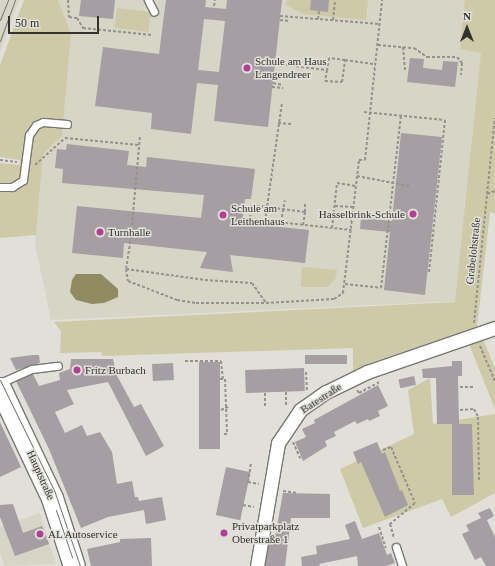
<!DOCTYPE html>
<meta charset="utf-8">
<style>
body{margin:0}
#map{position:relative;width:495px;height:566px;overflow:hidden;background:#e0dfd8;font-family:Georgia,serif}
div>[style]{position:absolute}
.built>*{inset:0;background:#d6d5c6}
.green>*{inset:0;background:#cecaa7;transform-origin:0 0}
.water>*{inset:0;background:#908b60}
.building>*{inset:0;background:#a59ea2;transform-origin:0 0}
.path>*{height:2px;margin-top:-1px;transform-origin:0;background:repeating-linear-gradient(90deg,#93928d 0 3px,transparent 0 5px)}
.roads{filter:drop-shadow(1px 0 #787771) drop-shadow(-1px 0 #787771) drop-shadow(0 1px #787771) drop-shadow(0 -1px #787771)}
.service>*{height:7px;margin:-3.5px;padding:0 3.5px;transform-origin:3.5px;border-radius:3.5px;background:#fff}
.minor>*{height:13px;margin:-6.5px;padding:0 6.5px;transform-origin:6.5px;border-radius:6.5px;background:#fff}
.primary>*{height:21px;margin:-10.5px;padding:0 10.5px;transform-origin:10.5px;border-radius:10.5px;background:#fff}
.tram>*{height:1px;margin:-0.5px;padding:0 0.5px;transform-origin:0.5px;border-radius:0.5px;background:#767571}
.dots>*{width:11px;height:11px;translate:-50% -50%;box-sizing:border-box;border:2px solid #e0dfd8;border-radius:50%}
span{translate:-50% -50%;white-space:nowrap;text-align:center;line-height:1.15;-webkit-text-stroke:3px #e0dfd8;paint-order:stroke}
.poi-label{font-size:11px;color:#32322f}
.left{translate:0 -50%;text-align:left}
.right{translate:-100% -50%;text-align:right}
.street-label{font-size:11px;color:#32322f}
.north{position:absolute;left:447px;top:8px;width:40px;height:40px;-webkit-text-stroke:3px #e0dfd8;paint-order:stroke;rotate:0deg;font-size:11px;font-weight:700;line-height:16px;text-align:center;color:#32322f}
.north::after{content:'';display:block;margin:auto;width:14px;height:18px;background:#32322f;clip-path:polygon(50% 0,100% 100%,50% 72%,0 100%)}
.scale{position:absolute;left:8px;top:16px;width:91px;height:18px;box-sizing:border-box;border:2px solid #32322f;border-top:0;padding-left:5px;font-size:12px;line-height:14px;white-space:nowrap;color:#32322f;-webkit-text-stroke:3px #e0dfd8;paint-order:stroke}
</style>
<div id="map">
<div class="built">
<i style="clip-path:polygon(1px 0,19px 0,0 52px,0 2px)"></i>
<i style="clip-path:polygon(58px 0,494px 0,460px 301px,51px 320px,35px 244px,43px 153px,62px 136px,65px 103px,71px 34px)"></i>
<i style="clip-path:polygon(40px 513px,56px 564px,4px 566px,0 552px,0 527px)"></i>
</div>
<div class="green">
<i style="clip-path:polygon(24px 0,58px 0,71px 34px,62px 136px,43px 154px,36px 235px,0 238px,0 163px,20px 165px,20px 160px,0 157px,0 65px)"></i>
<i style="clip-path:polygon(287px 0,368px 0,366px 20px,303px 14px,286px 5px)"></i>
<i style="clip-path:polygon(465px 0,495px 0,495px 213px,490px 213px,477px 327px,370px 363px,353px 373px,353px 348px,102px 356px,101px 352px,60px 353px,61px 331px,54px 322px,455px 302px,481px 53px,460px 49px)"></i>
<i style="left:117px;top:8px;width:34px;height:20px;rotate:7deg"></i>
<i style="clip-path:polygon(302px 267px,337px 270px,336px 278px,327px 287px,301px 287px)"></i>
<i style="clip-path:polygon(483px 339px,495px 368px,495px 409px,469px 344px)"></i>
<i style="clip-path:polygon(430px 378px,433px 424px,495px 414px,495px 493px,451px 517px,442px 499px,363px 528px,340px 469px,414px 434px,408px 390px)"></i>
</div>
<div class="water">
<i style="clip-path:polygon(76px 274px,101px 274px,118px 289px,118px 297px,104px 303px,92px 304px,76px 300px,70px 292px,72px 280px)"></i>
</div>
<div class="building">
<i style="clip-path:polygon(81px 0,115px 0,113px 19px,79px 16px)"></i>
<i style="clip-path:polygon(evenodd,166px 0,206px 0,205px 7px,226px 9px,227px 0,282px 0,268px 127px,214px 121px,218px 85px,197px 83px,191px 134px,151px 129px,152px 113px,95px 106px,103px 47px,159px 54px,166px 0,204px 19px,225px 21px,219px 72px,198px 70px,204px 19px)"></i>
<i style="clip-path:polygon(311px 0,329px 0,328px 12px,310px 10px)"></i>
<i style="clip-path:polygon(410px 58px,424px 59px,423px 68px,442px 70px,443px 61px,458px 62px,455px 87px,407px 82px)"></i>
<i style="clip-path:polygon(401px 133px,442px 137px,425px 295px,384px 290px,390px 232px,360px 229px,361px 218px,392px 221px)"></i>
<i style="clip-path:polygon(67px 144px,129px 151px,127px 165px,146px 167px,147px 157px,255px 169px,251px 199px,245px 199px,242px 223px,309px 230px,305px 263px,230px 255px,233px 272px,200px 268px,207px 252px,124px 243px,123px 258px,72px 253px,77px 206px,201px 218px,204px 195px,62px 183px,63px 169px,55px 168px,57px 149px,66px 150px)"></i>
<i style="clip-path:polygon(33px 355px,39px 355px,40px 363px,16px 370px,10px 358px)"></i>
<i style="left:347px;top:355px;width:9px;height:42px;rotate:90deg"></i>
<i style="clip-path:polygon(71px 359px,113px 359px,116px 374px,134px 407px,141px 404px,164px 446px,146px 456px,108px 382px,67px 390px,74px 404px,55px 412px,65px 433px,82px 425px,87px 436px,100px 432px,112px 452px,117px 484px,132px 481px,135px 497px,138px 497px,139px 501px,162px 497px,166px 520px,146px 524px,144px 510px,108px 517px,81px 528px,49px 449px,16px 381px,33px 374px,39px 386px,60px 380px,59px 373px,70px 369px)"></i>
<i style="clip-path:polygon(452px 361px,462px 361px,462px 376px,458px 376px,459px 424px,472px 424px,474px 495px,452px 495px,452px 424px,437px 424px,436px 378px,423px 378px,422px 369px,452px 366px)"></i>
<i style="left:199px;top:362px;width:21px;height:87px"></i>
<i style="left:173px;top:363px;width:17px;height:21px;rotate:87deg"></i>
<i style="left:304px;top:368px;width:23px;height:59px;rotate:88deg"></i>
<i style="left:414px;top:376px;width:9px;height:16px;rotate:77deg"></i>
<i style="clip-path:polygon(378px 385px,388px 406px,378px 411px,380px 416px,369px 421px,368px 419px,357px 424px,355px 421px,334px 432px,336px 436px,325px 441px,327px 446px,303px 461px,295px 442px,306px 437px,302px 429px,315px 423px,314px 420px)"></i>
<i style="clip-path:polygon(0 422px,21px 467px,0 477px)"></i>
<i style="clip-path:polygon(377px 442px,382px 454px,385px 452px,400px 491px,402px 490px,408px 505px,385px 517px,361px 462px,358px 464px,353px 452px)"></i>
<i style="left:226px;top:467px;width:25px;height:49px;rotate:12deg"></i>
<i style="clip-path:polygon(283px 493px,330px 494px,330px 518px,291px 518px,285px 566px,265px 566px,270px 537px,275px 537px)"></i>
<i style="clip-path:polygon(13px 504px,23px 533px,42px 526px,49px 544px,15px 556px,0 517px,0 505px)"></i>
<i style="clip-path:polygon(490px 508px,494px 516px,487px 520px,495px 537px,495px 566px,486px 566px,481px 557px,475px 560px,462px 534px,469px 531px,466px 525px,481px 518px,478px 513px)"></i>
<i style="clip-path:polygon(355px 521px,362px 539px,379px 533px,387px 555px,391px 553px,395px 563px,386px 566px,358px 566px,357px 556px,319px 564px,320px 566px,302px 566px,301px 557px,317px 554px,316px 546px,350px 539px,345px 525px)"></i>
<i style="clip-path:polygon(151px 538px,152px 566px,91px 566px,87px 549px,120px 542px,120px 539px)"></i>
</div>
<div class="path">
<i style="left:68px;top:0;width:17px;rotate:87deg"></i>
<i style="left:69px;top:17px;width:8px;rotate:7deg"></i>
<i style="left:77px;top:18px;width:12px;rotate:59deg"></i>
<i style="left:83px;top:28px;width:69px;rotate:5.8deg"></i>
<i style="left:214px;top:6px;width:6px;rotate:-81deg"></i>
<i style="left:280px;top:16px;width:100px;rotate:4.6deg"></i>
<i style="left:318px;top:19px;width:8px;rotate:-83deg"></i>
<i style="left:280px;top:20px;width:10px;rotate:6deg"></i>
<i style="left:333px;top:20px;width:20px;rotate:-84deg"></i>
<i style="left:378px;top:45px;width:36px;rotate:5deg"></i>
<i style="left:414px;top:48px;width:16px;rotate:35deg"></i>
<i style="left:427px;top:57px;width:30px"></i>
<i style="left:457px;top:57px;width:8px;rotate:50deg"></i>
<i style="left:462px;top:63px;width:12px;rotate:95deg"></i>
<i style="left:403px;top:47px;width:24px;rotate:85deg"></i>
<i style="left:345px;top:60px;width:30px;rotate:8deg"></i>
<i style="left:286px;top:65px;width:41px;rotate:7deg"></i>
<i style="left:327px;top:70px;width:11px;rotate:100deg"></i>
<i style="left:325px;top:81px;width:17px;rotate:3deg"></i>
<i style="left:342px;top:82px;width:22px;rotate:-82deg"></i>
<i style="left:345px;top:60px;width:16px;rotate:-173deg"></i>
<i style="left:329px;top:58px;width:12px;rotate:99deg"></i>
<i style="left:273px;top:83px;width:10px;rotate:11deg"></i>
<i style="left:272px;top:87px;width:11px;rotate:5deg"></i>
<i style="left:364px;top:112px;width:81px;rotate:5.6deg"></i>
<i style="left:445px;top:120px;width:154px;rotate:96deg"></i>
<i style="left:278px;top:123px;width:13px;rotate:4deg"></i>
<i style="left:0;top:160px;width:17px;rotate:7deg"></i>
<i style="left:35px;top:165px;width:40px;rotate:-42deg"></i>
<i style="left:65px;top:138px;width:74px;rotate:5.4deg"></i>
<i style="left:357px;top:176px;width:53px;rotate:10.9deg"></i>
<i style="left:487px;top:194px;width:9px;rotate:-21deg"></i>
<i style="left:335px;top:206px;width:19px;rotate:3deg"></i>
<i style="left:244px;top:211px;width:6px;rotate:9deg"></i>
<i style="left:305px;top:212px;width:10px;rotate:-90deg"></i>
<i style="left:265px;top:221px;width:119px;rotate:-81.8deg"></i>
<i style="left:281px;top:222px;width:22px;rotate:-80deg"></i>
<i style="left:132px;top:225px;width:89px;rotate:-84.9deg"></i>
<i style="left:303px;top:225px;width:13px;rotate:-81deg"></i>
<i style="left:305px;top:212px;width:54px;rotate:-172.6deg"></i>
<i style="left:251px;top:205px;width:14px;rotate:94deg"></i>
<i style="left:250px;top:219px;width:102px;rotate:6.2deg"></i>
<i style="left:332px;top:228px;width:45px;rotate:-83.7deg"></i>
<i style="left:337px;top:183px;width:19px;rotate:9deg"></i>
<i style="left:132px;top:231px;width:38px;rotate:99deg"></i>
<i style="left:126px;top:269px;width:12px;rotate:81deg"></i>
<i style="left:128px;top:281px;width:53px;rotate:21.2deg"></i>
<i style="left:177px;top:300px;width:19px;rotate:9deg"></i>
<i style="left:196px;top:303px;width:70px"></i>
<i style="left:266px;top:303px;width:68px;rotate:-3.4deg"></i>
<i style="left:334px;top:299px;width:11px;rotate:-34deg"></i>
<i style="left:343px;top:293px;width:134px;rotate:-83.1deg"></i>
<i style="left:359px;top:160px;width:6px"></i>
<i style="left:365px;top:160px;width:161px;rotate:-83.9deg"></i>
<i style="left:126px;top:269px;width:80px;rotate:7.9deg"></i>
<i style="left:205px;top:280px;width:47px;rotate:3.7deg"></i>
<i style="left:252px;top:283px;width:24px;rotate:55deg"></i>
<i style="left:345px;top:284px;width:36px;rotate:6deg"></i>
<i style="left:381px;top:288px;width:173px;rotate:-83.4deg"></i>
<i style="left:474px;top:323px;width:206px;rotate:-84.2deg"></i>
<i style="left:480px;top:346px;width:39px;rotate:67deg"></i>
<i style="left:185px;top:361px;width:36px"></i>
<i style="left:221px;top:361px;width:18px;rotate:84deg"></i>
<i style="left:306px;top:372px;width:18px;rotate:87deg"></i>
<i style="left:220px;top:379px;width:5px"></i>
<i style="left:225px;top:379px;width:55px;rotate:87.9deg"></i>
<i style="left:227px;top:434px;width:5px;rotate:180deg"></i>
<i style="left:460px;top:387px;width:14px"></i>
<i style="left:357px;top:390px;width:4px;rotate:56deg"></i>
<i style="left:359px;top:393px;width:24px;rotate:-28deg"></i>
<i style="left:286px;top:392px;width:15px;rotate:90deg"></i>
<i style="left:265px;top:393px;width:13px;rotate:90deg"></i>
<i style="left:221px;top:410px;width:8px;rotate:-23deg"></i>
<i style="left:460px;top:410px;width:14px;rotate:-4deg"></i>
<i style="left:474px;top:409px;width:9px;rotate:63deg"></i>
<i style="left:478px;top:417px;width:64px;rotate:89.1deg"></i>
<i style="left:293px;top:442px;width:20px;rotate:66deg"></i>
<i style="left:383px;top:450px;width:9px;rotate:-21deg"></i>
<i style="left:391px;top:447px;width:61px;rotate:66.8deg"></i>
<i style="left:415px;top:503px;width:33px;rotate:140deg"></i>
<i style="left:390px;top:524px;width:15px;rotate:74deg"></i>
<i style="left:248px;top:482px;width:11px;rotate:10deg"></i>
<i style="left:248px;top:482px;width:19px;rotate:-81deg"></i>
<i style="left:283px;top:491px;width:14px;rotate:8deg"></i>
<i style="left:243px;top:505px;width:11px;rotate:10deg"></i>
<i style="left:379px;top:527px;width:22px;rotate:72deg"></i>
</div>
<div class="roads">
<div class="service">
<i style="left:148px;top:0;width:13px;rotate:63deg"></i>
<i style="left:0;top:187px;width:12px"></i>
<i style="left:12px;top:187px;width:13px;rotate:-32deg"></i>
<i style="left:23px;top:180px;width:45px;rotate:-82.4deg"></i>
<i style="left:29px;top:135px;width:12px;rotate:-55deg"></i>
<i style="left:36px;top:125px;width:8px;rotate:-23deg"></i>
<i style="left:43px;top:122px;width:24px;rotate:5deg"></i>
<i style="left:0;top:383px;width:35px;rotate:-24deg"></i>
<i style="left:32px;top:369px;width:26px;rotate:-7deg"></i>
<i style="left:396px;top:547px;width:20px;rotate:72deg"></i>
</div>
<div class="minor">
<i style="left:257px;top:566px;width:125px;rotate:-80.3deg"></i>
<i style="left:278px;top:443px;width:40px;rotate:-56deg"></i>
<i style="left:300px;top:410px;width:32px;rotate:-35deg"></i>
<i style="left:326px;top:392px;width:46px;rotate:-26deg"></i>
<i style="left:367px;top:372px;width:135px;rotate:-19deg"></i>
</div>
<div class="primary">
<i style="left:0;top:388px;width:122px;rotate:64.7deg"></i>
<i style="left:52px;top:498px;width:71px;rotate:72.1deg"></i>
</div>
</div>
<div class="tram">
<i style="left:0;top:20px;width:22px;rotate:-68deg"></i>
<i style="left:0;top:41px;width:44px;rotate:-69.9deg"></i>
<i style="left:0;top:380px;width:123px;rotate:63.9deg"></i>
<i style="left:54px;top:490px;width:80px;rotate:71.1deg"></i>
<i style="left:56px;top:510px;width:50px;rotate:71.2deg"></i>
</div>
<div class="dots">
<i style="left:247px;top:68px;background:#b33e96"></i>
<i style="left:413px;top:214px;background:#b33e96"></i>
<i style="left:223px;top:215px;background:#b33e96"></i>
<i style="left:100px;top:232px;background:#b33e96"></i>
<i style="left:77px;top:370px;background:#b33e96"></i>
<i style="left:224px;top:533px;background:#b33e96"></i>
<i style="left:40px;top:534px;background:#b33e96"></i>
</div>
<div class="poi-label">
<span class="left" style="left:255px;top:68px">Schule am Haus<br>Langendreer</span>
<span class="left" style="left:231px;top:215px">Schule am<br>Leithenhaus</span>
<span class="right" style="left:405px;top:214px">Hasselbrink-Schule</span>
<span class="left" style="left:108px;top:232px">Turnhalle</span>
<span class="left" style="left:85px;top:370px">Fritz Burbach</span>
<span class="left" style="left:232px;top:533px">Privatparkplatz<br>Oberstraße 1</span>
<span class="left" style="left:48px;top:534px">AL Autoservice</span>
</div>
<div class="street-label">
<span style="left:473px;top:251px;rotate:-84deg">Grabelohstraße</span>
<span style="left:321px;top:398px;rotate:-33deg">Batestraße</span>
<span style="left:41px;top:475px;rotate:66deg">Hauptstraße</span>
</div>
<div class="north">N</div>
<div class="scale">50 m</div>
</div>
